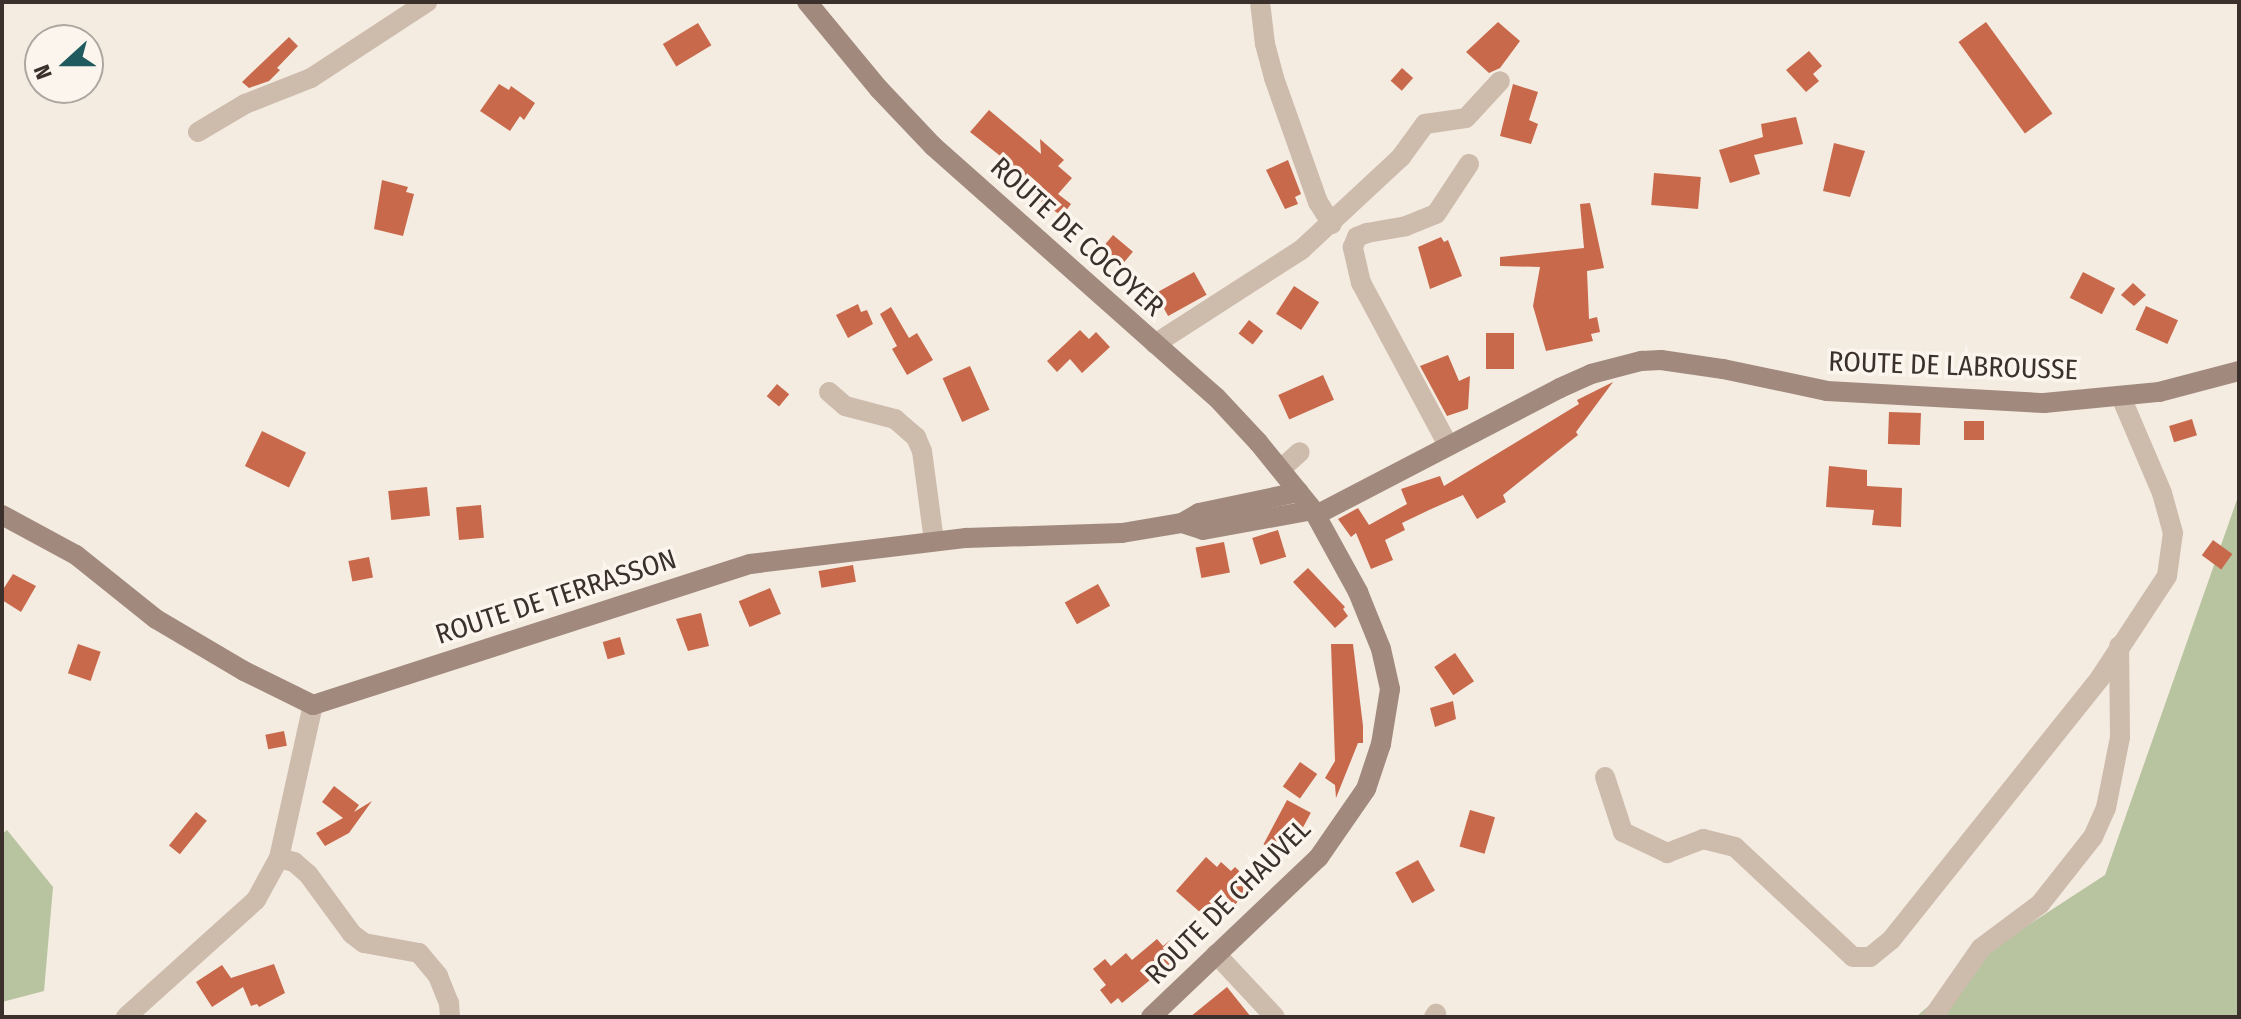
<!DOCTYPE html>
<style>
body{margin:0}
#map{position:relative;width:2241px;height:1019px;overflow:hidden;background:#f4ebe1;font-family:"Fira Sans Condensed",sans-serif}
div>[style]{position:absolute}
.green>*{inset:0;background:#b8c4a0}
.building>*{inset:0;background:#c8694b;transform-origin:0 0}
.street>*{height:20px;margin:-10px;padding:0 10px;transform-origin:10px;border-radius:10px;background:#cdbbac}
.secondary>*{height:20px;margin:-10px;padding:0 10px;transform-origin:10px;border-radius:10px;background:#a18a7d}
span{translate:-50% -50%;white-space:nowrap;text-align:center;line-height:1.15;-webkit-text-stroke:7px #fbf5ee;paint-order:stroke}
.street-label{font-size:28px;color:#3b302b}
.frame{position:absolute;inset:0;border:4px solid #3b302b;pointer-events:none}
.north{position:absolute;left:24px;top:24px;width:80px;height:80px;box-sizing:border-box;background:#fbf5ee;border:2px solid #aea6a0;border-radius:50%;rotate:249deg;font-size:22px;font-weight:700;line-height:32px;text-align:center;color:#3b302b}
.north::after{content:'';display:block;margin:auto;width:28px;height:36px;background:#1f5a5e;clip-path:polygon(50% 0,100% 100%,50% 72%,0 100%)}
</style>
<div id="map">
<div class="green">
<i style="clip-path:polygon(2239px 494px,2239px 1017px,1916px 1017px,1999px 944px,2105px 875px)"></i>
<i style="clip-path:polygon(7px 830px,53px 887px,44px 991px,2px 1002px,2px 834px)"></i>
</div>
<div class="building">
<i style="clip-path:polygon(1498px 22px,1520px 41px,1500px 68px,1489px 73px,1466px 52px)"></i>
<i style="left:1986px;top:22px;width:113px;height:34px;rotate:54deg"></i>
<i style="left:698px;top:23px;width:26px;height:41px;rotate:59deg"></i>
<i style="clip-path:polygon(289px 37px,298px 46px,277px 68px,280px 70px,269px 81px,249px 88px,242px 82px)"></i>
<i style="clip-path:polygon(1809px 51px,1822px 66px,1813px 74px,1819px 81px,1806px 92px,1786px 70px)"></i>
<i style="left:1402px;top:68px;width:15px;height:17px;rotate:42deg"></i>
<i style="clip-path:polygon(499px 84px,509px 90px,511px 86px,535px 103px,524px 120px,520px 116px,510px 131px,480px 111px)"></i>
<i style="clip-path:polygon(1513px 84px,1538px 92px,1529px 120px,1538px 124px,1531px 144px,1500px 136px)"></i>
<i style="clip-path:polygon(989px 110px,1041px 154px,1040px 139px,1064px 160px,1058px 166px,1072px 178px,1058px 194px,1071px 204px,1062px 216px,1025px 191px,1028px 187px,1010px 170px,1013px 166px,970px 132px)"></i>
<i style="clip-path:polygon(1796px 117px,1803px 144px,1754px 155px,1760px 174px,1730px 183px,1719px 150px,1763px 137px,1761px 124px)"></i>
<i style="clip-path:polygon(1834px 143px,1865px 151px,1850px 197px,1823px 191px)"></i>
<i style="clip-path:polygon(1288px 160px,1301px 194px,1295px 197px,1298px 204px,1285px 209px,1266px 170px)"></i>
<i style="left:1654px;top:173px;width:47px;height:32px;rotate:5deg"></i>
<i style="clip-path:polygon(382px 180px,408px 187px,406px 192px,414px 194px,403px 236px,374px 229px)"></i>
<i style="clip-path:polygon(1590px 203px,1604px 268px,1587px 271px,1589px 319px,1597px 317px,1600px 332px,1591px 334px,1593px 341px,1546px 351px,1533px 306px,1540px 267px,1500px 266px,1500px 257px,1584px 248px,1580px 204px)"></i>
<i style="left:1113px;top:235px;width:26px;height:19px;rotate:40deg"></i>
<i style="clip-path:polygon(1441px 237px,1444px 242px,1448px 240px,1462px 276px,1430px 289px,1418px 247px)"></i>
<i style="left:1194px;top:272px;width:26px;height:44px;rotate:61deg"></i>
<i style="left:2083px;top:272px;width:36px;height:29px;rotate:27deg"></i>
<i style="clip-path:polygon(2133px 283px,2146px 295px,2134px 306px,2121px 295px)"></i>
<i style="left:1294px;top:286px;width:30px;height:33px;rotate:33deg"></i>
<i style="clip-path:polygon(858px 304px,861px 312px,867px 310px,873px 324px,848px 338px,836px 315px)"></i>
<i style="left:2146px;top:306px;width:35px;height:26px;rotate:24deg"></i>
<i style="clip-path:polygon(891px 307px,909px 338px,917px 333px,933px 360px,907px 375px,892px 349px,897px 346px,880px 314px)"></i>
<i style="left:1249px;top:320px;width:18px;height:17px;rotate:38deg"></i>
<i style="clip-path:polygon(1080px 330px,1089px 339px,1096px 332px,1110px 347px,1082px 373px,1070px 359px,1057px 372px,1047px 361px)"></i>
<i style="left:1486px;top:333px;width:28px;height:36px"></i>
<i style="clip-path:polygon(1448px 355px,1459px 381px,1470px 376px,1468px 409px,1447px 416px,1420px 366px)"></i>
<i style="left:970px;top:366px;width:48px;height:30px;rotate:66deg"></i>
<i style="left:1323px;top:375px;width:27px;height:49px;rotate:66deg"></i>
<i style="clip-path:polygon(1613px 382px,1576px 432px,1578px 435px,1503px 495px,1506px 502px,1477px 519px,1463px 495px,1429px 510px,1402px 523px,1405px 530px,1385px 540px,1393px 560px,1371px 569px,1356px 533px,1351px 537px,1338px 519px,1358px 508px,1369px 525px,1407px 504px,1401px 489px,1440px 476px,1444px 486px,1579px 404px,1577px 400px)"></i>
<i style="left:777px;top:384px;width:16px;height:16px;rotate:40deg"></i>
<i style="left:1889px;top:412px;width:32px;height:32px;rotate:2deg"></i>
<i style="left:2192px;top:419px;width:17px;height:24px;rotate:73deg"></i>
<i style="left:1964px;top:421px;width:20px;height:19px"></i>
<i style="left:262px;top:431px;width:49px;height:39px;rotate:26deg"></i>
<i style="clip-path:polygon(1829px 466px,1867px 470px,1867px 486px,1902px 488px,1901px 527px,1872px 525px,1874px 510px,1826px 507px)"></i>
<i style="left:427px;top:487px;width:29px;height:39px;rotate:84deg"></i>
<i style="left:481px;top:505px;width:33px;height:25px;rotate:85deg"></i>
<i style="left:1278px;top:530px;width:28px;height:27px;rotate:73deg"></i>
<i style="left:2213px;top:540px;width:24px;height:19px;rotate:36deg"></i>
<i style="left:1224px;top:542px;width:31px;height:29px;rotate:79deg"></i>
<i style="left:369px;top:557px;width:21px;height:21px;rotate:79deg"></i>
<i style="left:853px;top:565px;width:17px;height:35px;rotate:80deg"></i>
<i style="clip-path:polygon(1308px 568px,1345px 607px,1343px 609px,1348px 616px,1335px 628px,1293px 582px)"></i>
<i style="clip-path:polygon(13px 574px,36px 586px,21px 612px,2px 600px,2px 591px)"></i>
<i style="left:1098px;top:584px;width:25px;height:38px;rotate:61deg"></i>
<i style="left:770px;top:588px;width:28px;height:34px;rotate:67deg"></i>
<i style="clip-path:polygon(701px 613px,709px 646px,688px 651px,676px 619px)"></i>
<i style="left:620px;top:637px;width:18px;height:18px;rotate:74deg"></i>
<i style="left:78px;top:644px;width:24px;height:31px;rotate:19deg"></i>
<i style="clip-path:polygon(1331px 644px,1353px 644px,1363px 726px,1363px 743px,1358px 743px,1336px 798px,1335px 785px,1325px 778px,1335px 761px)"></i>
<i style="left:1455px;top:653px;width:34px;height:25px;rotate:56deg"></i>
<i style="clip-path:polygon(1453px 701px,1456px 719px,1435px 727px,1430px 708px)"></i>
<i style="left:284px;top:731px;width:15px;height:19px;rotate:79deg"></i>
<i style="left:1300px;top:762px;width:21px;height:30px;rotate:35deg"></i>
<i style="clip-path:polygon(334px 786px,359px 805px,354px 812px,372px 801px,349px 833px,325px 846px,316px 833px,343px 818px,322px 802px)"></i>
<i style="left:1287px;top:800px;width:27px;height:50px;rotate:28deg"></i>
<i style="left:1470px;top:810px;width:26px;height:38px;rotate:16deg"></i>
<i style="left:196px;top:812px;width:14px;height:43px;rotate:39deg"></i>
<i style="clip-path:polygon(1206px 857px,1217px 867px,1221px 862px,1231px 871px,1235px 867px,1252px 883px,1224px 919px,1217px 913px,1210px 921px,1176px 891px)"></i>
<i style="left:1418px;top:860px;width:35px;height:26px;rotate:61deg"></i>
<i style="clip-path:polygon(1178px 934px,1189px 948px,1122px 1003px,1118px 998px,1111px 1004px,1100px 990px,1106px 985px,1093px 969px,1105px 959px,1111px 966px,1126px 953px,1132px 960px,1157px 939px,1163px 946px)"></i>
<i style="clip-path:polygon(274px 964px,285px 993px,259px 1007px,257px 1004px,251px 1006px,243px 987px,212px 1007px,196px 982px,222px 965px,231px 978px)"></i>
<i style="clip-path:polygon(1227px 987px,1251px 1017px,1190px 1017px)"></i>
</div>
<div class="street">
<i style="left:1260px;top:2px;width:42px;rotate:83.2deg"></i>
<i style="left:1265px;top:44px;width:35px;rotate:75deg"></i>
<i style="left:1274px;top:78px;width:132px;rotate:70.5deg"></i>
<i style="left:1318px;top:202px;width:26px;rotate:58deg"></i>
<i style="left:198px;top:132px;width:55px;rotate:-30.8deg"></i>
<i style="left:245px;top:104px;width:71px;rotate:-21.5deg"></i>
<i style="left:311px;top:78px;width:139px;rotate:-33.2deg"></i>
<i style="left:1155px;top:344px;width:174px;rotate:-32.8deg"></i>
<i style="left:1301px;top:250px;width:137px;rotate:-42.9deg"></i>
<i style="left:1401px;top:157px;width:41px;rotate:-54deg"></i>
<i style="left:1425px;top:124px;width:41px;rotate:-8.3deg"></i>
<i style="left:1466px;top:118px;width:50px;rotate:-47.4deg"></i>
<i style="left:829px;top:392px;width:21px;rotate:41deg"></i>
<i style="left:845px;top:406px;width:52px;rotate:14.6deg"></i>
<i style="left:895px;top:419px;width:28px;rotate:41deg"></i>
<i style="left:916px;top:437px;width:15px;rotate:67deg"></i>
<i style="left:922px;top:451px;width:91px;rotate:82.4deg"></i>
<i style="left:1448px;top:445px;width:184px;rotate:-118.2deg"></i>
<i style="left:1361px;top:283px;width:37px;rotate:-103deg"></i>
<i style="left:1353px;top:247px;width:11px;rotate:-68deg"></i>
<i style="left:1357px;top:237px;width:11px;rotate:-22deg"></i>
<i style="left:1367px;top:233px;width:40px;rotate:-10deg"></i>
<i style="left:1406px;top:226px;width:32px;rotate:-22deg"></i>
<i style="left:1436px;top:214px;width:60px;rotate:-56.6deg"></i>
<i style="left:1281px;top:469px;width:25px;rotate:-42deg"></i>
<i style="left:1605px;top:777px;width:58px;rotate:71.9deg"></i>
<i style="left:1623px;top:832px;width:49px;rotate:25.5deg"></i>
<i style="left:1667px;top:853px;width:39px;rotate:-21deg"></i>
<i style="left:1703px;top:839px;width:33px;rotate:14deg"></i>
<i style="left:1735px;top:847px;width:161px;rotate:43deg"></i>
<i style="left:1853px;top:957px;width:17px"></i>
<i style="left:1870px;top:957px;width:27px;rotate:-39deg"></i>
<i style="left:1891px;top:940px;width:335px;rotate:-51.4deg"></i>
<i style="left:2100px;top:678px;width:122px;rotate:-56.7deg"></i>
<i style="left:2167px;top:576px;width:43px;rotate:-82.1deg"></i>
<i style="left:2173px;top:533px;width:41px;rotate:-105.4deg"></i>
<i style="left:2162px;top:493px;width:104px;rotate:-113.1deg"></i>
<i style="left:279px;top:858px;width:16px;rotate:15deg"></i>
<i style="left:294px;top:862px;width:18px;rotate:41deg"></i>
<i style="left:308px;top:874px;width:74px;rotate:53.7deg"></i>
<i style="left:352px;top:934px;width:15px;rotate:37deg"></i>
<i style="left:364px;top:943px;width:56px;rotate:10.3deg"></i>
<i style="left:419px;top:953px;width:30px;rotate:50deg"></i>
<i style="left:438px;top:976px;width:29px;rotate:68deg"></i>
<i style="left:449px;top:1003px;width:14px;rotate:86deg"></i>
<i style="left:1216px;top:954px;width:86px;rotate:46.9deg"></i>
<i style="left:126px;top:1017px;width:175px;rotate:-42deg"></i>
<i style="left:256px;top:900px;width:48px;rotate:-61.3deg"></i>
<i style="left:279px;top:858px;width:157px;rotate:-77.5deg"></i>
<i style="left:1434px;top:1017px;width:4px;rotate:-56deg"></i>
<i style="left:1933px;top:1017px;width:84px;rotate:-55.2deg"></i>
<i style="left:1981px;top:948px;width:74px;rotate:-36.7deg"></i>
<i style="left:2040px;top:904px;width:85px;rotate:-51.7deg"></i>
<i style="left:2093px;top:837px;width:32px;rotate:-66deg"></i>
<i style="left:2106px;top:808px;width:72px;rotate:-78.8deg"></i>
<i style="left:2120px;top:737px;width:91px;rotate:-90.6deg"></i>
</div>
<div class="secondary">
<i style="left:807px;top:2px;width:113px;rotate:50.4deg"></i>
<i style="left:879px;top:89px;width:79px;rotate:46.5deg"></i>
<i style="left:933px;top:146px;width:378px;rotate:41.6deg"></i>
<i style="left:1216px;top:397px;width:62px;rotate:47deg"></i>
<i style="left:1258px;top:442px;width:87px;rotate:51deg"></i>
<i style="left:1313px;top:510px;width:94px;rotate:61.2deg"></i>
<i style="left:1358px;top:592px;width:61px;rotate:68deg"></i>
<i style="left:1381px;top:649px;width:41px;rotate:77.3deg"></i>
<i style="left:1390px;top:689px;width:56px;rotate:99.3deg"></i>
<i style="left:1381px;top:744px;width:47px;rotate:108.4deg"></i>
<i style="left:1366px;top:789px;width:83px;rotate:124.7deg"></i>
<i style="left:1319px;top:857px;width:232px;rotate:136.4deg"></i>
<i style="left:2px;top:515px;width:84px;rotate:28.4deg"></i>
<i style="left:76px;top:555px;width:102px;rotate:38.7deg"></i>
<i style="left:156px;top:619px;width:102px;rotate:30.6deg"></i>
<i style="left:244px;top:671px;width:77px;rotate:26.2deg"></i>
<i style="left:313px;top:705px;width:459px;rotate:-17.9deg"></i>
<i style="left:750px;top:564px;width:218px;rotate:-6.9deg"></i>
<i style="left:966px;top:538px;width:156px;rotate:-1.8deg"></i>
<i style="left:1122px;top:533px;width:61px;rotate:-9.5deg"></i>
<i style="left:1182px;top:523px;width:20px;rotate:-30deg"></i>
<i style="left:1199px;top:513px;width:102px;rotate:-11.9deg"></i>
<i style="left:1316px;top:515px;width:275px;rotate:-27.5deg"></i>
<i style="left:1560px;top:388px;width:34px;rotate:-24deg"></i>
<i style="left:1591px;top:374px;width:52px;rotate:-14.6deg"></i>
<i style="left:1641px;top:361px;width:20px;rotate:-3deg"></i>
<i style="left:1661px;top:360px;width:63px;rotate:8.3deg"></i>
<i style="left:1723px;top:369px;width:106px;rotate:11.9deg"></i>
<i style="left:1827px;top:391px;width:217px;rotate:3.2deg"></i>
<i style="left:2044px;top:403px;width:116px;rotate:-5.5deg"></i>
<i style="left:2159px;top:392px;width:83px;rotate:-14.7deg"></i>
<i style="left:1182px;top:523px;width:22px;rotate:18deg"></i>
<i style="left:1203px;top:530px;width:112px;rotate:-10.3deg"></i>
</div>
<div class="street-label">
<span style="left:1077px;top:237px;rotate:42deg">ROUTE DE COCOYER</span>
<span style="left:1953px;top:366px;rotate:2deg">ROUTE DE LABROUSSE</span>
<span style="left:556px;top:597px;rotate:-18deg">ROUTE DE TERRASSON</span>
<span style="left:1228px;top:902px;rotate:-45deg">ROUTE DE CHAUVEL</span>
</div>
<div class="frame"></div>
<div class="north">N</div>
</div>
